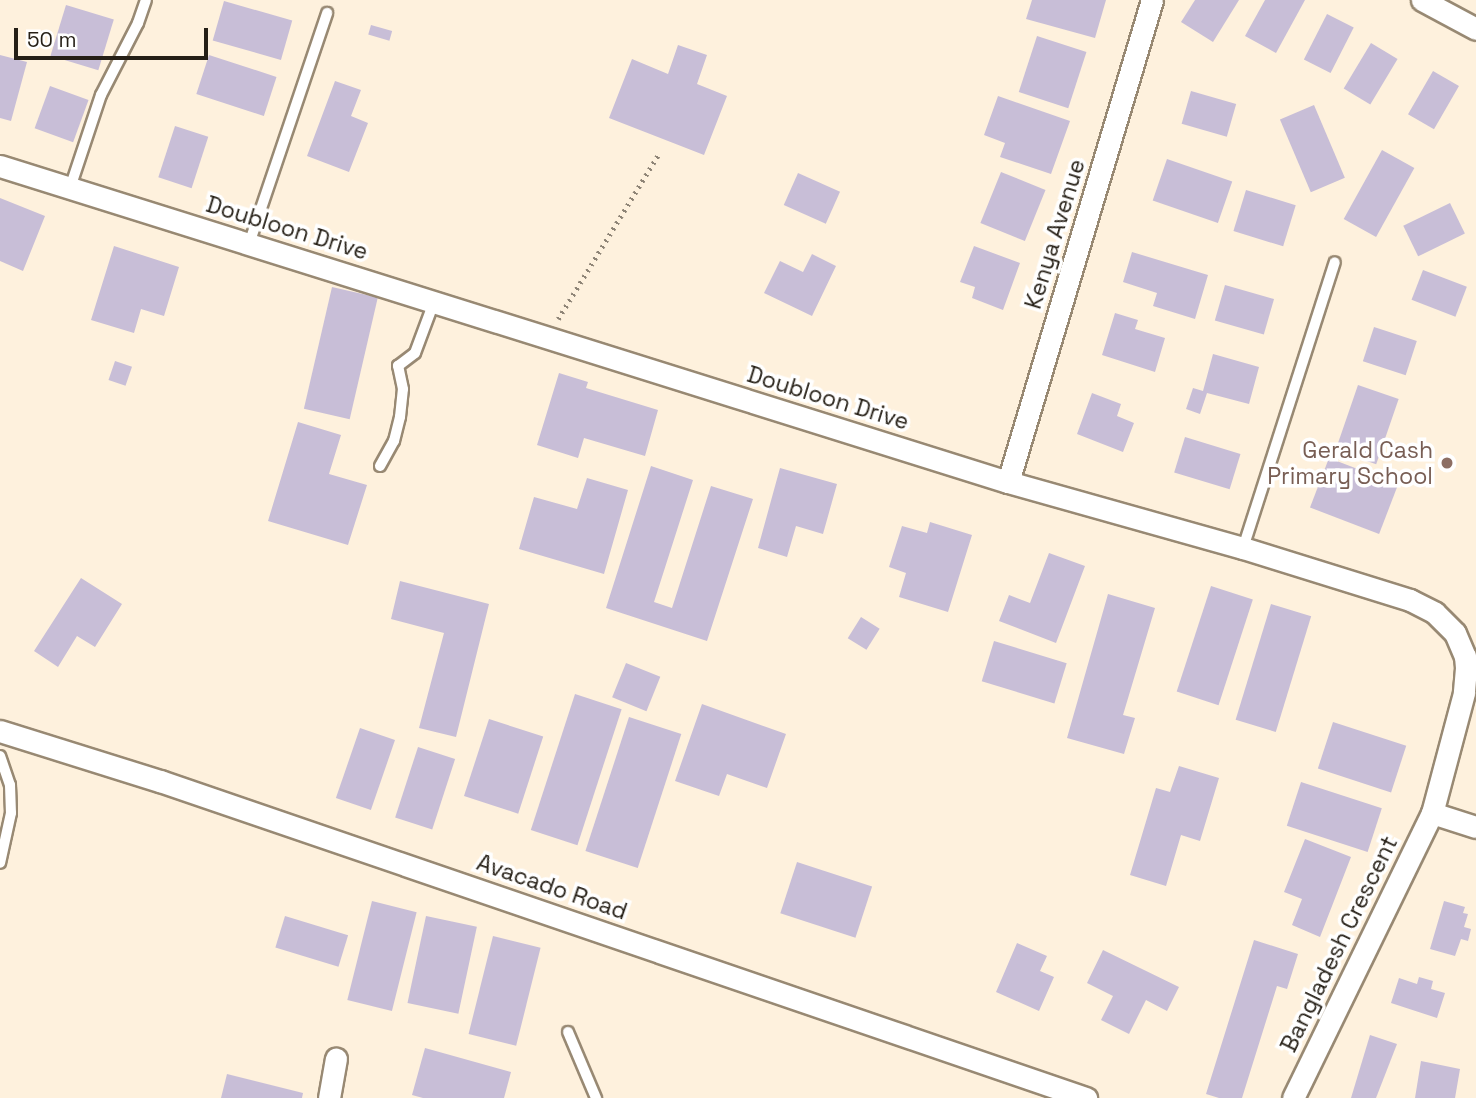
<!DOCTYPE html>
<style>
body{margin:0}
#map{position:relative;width:1476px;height:1098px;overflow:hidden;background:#fef1dd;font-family:"Space Grotesk",sans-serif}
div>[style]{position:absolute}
.building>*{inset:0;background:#c8bed7;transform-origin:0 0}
.path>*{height:4.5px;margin-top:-2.25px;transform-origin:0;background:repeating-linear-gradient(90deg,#8e8476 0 2px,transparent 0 7px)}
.roads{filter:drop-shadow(2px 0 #988973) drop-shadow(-2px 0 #988973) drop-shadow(0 2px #988973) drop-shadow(0 -2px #988973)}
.service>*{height:10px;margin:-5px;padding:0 5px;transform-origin:5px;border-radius:5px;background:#fff}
.minor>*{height:21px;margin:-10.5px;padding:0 10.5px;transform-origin:10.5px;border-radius:10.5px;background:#fff}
.dots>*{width:19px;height:19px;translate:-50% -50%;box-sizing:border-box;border:4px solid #fff;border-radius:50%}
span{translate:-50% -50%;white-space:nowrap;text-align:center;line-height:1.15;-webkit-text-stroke:7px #fff;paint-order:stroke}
.street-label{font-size:23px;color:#251f16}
.education-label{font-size:23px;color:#785e54}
.right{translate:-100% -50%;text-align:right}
.scale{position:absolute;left:14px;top:28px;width:194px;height:32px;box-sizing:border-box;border:4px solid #251f16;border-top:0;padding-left:9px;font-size:21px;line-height:24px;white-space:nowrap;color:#251f16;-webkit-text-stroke:5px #fff;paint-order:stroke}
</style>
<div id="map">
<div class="building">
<i style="clip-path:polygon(1032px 0,1106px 0,1095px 38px,1026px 19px)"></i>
<i style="clip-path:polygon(1195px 0,1239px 0,1213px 42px,1181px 22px)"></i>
<i style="clip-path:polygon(1265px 0,1305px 0,1276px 53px,1245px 36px)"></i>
<i style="left:224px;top:1px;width:71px;height:41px;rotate:16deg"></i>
<i style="left:66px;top:5px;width:50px;height:53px;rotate:17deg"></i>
<i style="left:1327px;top:14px;width:30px;height:51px;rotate:27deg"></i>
<i style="left:371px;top:25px;width:22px;height:10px;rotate:16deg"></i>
<i style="left:1037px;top:36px;width:52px;height:59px;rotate:18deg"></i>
<i style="left:1371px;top:43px;width:31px;height:53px;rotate:31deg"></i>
<i style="clip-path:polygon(678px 45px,707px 55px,697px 84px,727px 96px,704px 155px,609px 118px,632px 59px,668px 74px)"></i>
<i style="clip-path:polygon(0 55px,27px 62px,11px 121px,0 118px)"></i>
<i style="left:209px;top:55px;width:71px;height:41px;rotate:18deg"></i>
<i style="left:1433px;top:71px;width:30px;height:50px;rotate:30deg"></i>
<i style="clip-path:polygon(335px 81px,361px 90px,351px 116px,368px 123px,349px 172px,307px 156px)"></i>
<i style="left:50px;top:86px;width:41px;height:45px;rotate:20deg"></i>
<i style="left:1191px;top:91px;width:47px;height:34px;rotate:16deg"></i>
<i style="clip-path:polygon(998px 96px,1070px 121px,1051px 174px,1000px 157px,1005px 143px,984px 135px)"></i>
<i style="left:1314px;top:105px;width:79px;height:37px;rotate:67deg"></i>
<i style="left:175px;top:126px;width:35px;height:54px;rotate:18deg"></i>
<i style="left:1382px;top:150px;width:37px;height:79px;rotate:29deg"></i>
<i style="left:1167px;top:159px;width:69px;height:44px;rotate:19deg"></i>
<i style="left:1001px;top:172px;width:48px;height:55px;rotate:22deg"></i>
<i style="left:798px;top:173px;width:46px;height:35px;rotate:24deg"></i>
<i style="left:1246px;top:190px;width:52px;height:43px;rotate:17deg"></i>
<i style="clip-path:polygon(0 198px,45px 216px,23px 271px,0 261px)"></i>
<i style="left:1450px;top:203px;width:34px;height:52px;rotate:64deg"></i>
<i style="clip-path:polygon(114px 246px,179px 267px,164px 316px,141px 309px,134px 333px,91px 320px)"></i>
<i style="clip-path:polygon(974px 246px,1020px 263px,1003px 310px,972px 298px,975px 287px,960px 282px)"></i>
<i style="clip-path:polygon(1132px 252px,1208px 275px,1195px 319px,1153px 306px,1157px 293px,1123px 282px)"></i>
<i style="clip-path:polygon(812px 254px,836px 266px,812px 316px,764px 293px,780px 261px,803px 272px)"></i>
<i style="left:1423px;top:270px;width:47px;height:32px;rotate:21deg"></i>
<i style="left:1225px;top:285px;width:51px;height:37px;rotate:16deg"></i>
<i style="left:332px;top:287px;width:47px;height:125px;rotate:13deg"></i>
<i style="clip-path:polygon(1115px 313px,1138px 320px,1135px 329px,1165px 338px,1155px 372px,1102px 355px)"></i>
<i style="left:1374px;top:327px;width:45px;height:36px;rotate:18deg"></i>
<i style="clip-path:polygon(1213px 354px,1259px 367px,1249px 404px,1207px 393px,1200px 414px,1186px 409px,1193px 388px,1203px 391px)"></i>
<i style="left:115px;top:361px;width:18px;height:20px;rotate:19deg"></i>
<i style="clip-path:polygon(559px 373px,588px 382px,586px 388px,658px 410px,645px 456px,584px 438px,578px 458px,537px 445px)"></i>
<i style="left:1358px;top:385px;width:43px;height:69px;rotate:19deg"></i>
<i style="clip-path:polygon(1092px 393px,1121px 404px,1117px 416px,1134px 423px,1123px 452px,1077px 434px)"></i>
<i style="clip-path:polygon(298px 422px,341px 435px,329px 474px,367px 485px,348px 545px,268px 521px)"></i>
<i style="left:1185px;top:437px;width:58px;height:37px;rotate:17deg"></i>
<i style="left:1329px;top:458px;width:74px;height:53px;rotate:21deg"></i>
<i style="clip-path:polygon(651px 466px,693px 480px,654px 602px,672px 608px,711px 486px,753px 499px,707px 641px,606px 608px)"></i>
<i style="clip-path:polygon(780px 468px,837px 484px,823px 534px,796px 526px,787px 557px,758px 548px)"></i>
<i style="clip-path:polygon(587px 478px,628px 490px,604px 574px,519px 549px,534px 497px,577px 509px)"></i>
<i style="clip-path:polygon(930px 522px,972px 535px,948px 612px,899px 597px,906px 573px,889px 567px,902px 526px,927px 533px)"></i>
<i style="clip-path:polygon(1049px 553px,1085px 566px,1056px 643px,999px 621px,1009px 595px,1030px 603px)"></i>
<i style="clip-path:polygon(81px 578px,122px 604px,95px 647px,77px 636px,58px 667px,34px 651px)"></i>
<i style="clip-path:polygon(400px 581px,489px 604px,456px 737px,419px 728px,444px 633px,391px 619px)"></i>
<i style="left:1211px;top:586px;width:44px;height:111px;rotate:18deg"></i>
<i style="clip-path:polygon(1108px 594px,1155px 608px,1123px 715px,1135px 718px,1124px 754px,1067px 738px)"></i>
<i style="left:1271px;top:604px;width:42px;height:121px;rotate:17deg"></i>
<i style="left:861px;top:617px;width:22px;height:25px;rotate:32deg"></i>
<i style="left:994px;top:641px;width:76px;height:42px;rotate:17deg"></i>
<i style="left:626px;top:663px;width:37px;height:37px;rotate:22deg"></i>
<i style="left:575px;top:694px;width:49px;height:143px;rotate:18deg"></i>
<i style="clip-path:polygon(702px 704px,786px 734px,767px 788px,727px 774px,719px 796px,675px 781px)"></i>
<i style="left:629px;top:717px;width:55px;height:141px;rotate:18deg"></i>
<i style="left:489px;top:719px;width:57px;height:81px;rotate:18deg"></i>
<i style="left:1333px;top:722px;width:77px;height:49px;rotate:18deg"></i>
<i style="left:360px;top:728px;width:37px;height:74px;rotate:19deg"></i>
<i style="left:418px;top:747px;width:39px;height:74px;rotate:18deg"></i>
<i style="clip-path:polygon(1179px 766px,1219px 778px,1200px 841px,1181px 835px,1166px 886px,1130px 875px,1156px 788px,1170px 792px)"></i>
<i style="left:1301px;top:782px;width:85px;height:46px;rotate:18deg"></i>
<i style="clip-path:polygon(1305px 839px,1351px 857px,1320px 937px,1292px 925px,1302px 899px,1284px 892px)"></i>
<i style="left:797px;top:862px;width:79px;height:54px;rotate:18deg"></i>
<i style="left:372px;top:901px;width:46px;height:102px;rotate:14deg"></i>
<i style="clip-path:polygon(1444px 901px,1465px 907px,1463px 913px,1468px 914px,1464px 927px,1471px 929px,1468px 941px,1461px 939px,1455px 956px,1430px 949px)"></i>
<i style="left:285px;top:916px;width:66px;height:33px;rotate:17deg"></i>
<i style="left:426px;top:916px;width:52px;height:89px;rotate:12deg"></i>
<i style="left:493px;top:936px;width:49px;height:101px;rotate:14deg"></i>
<i style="clip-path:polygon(1254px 940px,1298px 954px,1287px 989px,1277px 986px,1242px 1098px,1219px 1098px,1206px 1094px)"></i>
<i style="clip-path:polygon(1017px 943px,1047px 956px,1040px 971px,1054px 977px,1039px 1011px,996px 992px)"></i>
<i style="clip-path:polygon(1103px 950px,1179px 987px,1167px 1011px,1146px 1000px,1129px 1034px,1101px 1020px,1113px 996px,1087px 983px)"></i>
<i style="clip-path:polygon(1419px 977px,1433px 981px,1431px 989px,1445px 993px,1437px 1018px,1391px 1003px,1399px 978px,1417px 984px)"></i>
<i style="clip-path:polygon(1370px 1035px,1397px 1044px,1376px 1098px,1351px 1098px)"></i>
<i style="clip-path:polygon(425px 1048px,511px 1072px,504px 1098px,423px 1098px,412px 1095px)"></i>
<i style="clip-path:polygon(1421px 1061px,1460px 1069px,1455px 1098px,1415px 1098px)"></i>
<i style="clip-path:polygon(227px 1074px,303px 1093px,302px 1098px,221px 1098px)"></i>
</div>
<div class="path">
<i style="left:558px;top:319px;width:192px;rotate:-58.6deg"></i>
</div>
<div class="roads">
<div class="service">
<i style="left:70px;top:188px;width:98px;rotate:-71.6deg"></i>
<i style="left:101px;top:95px;width:81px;rotate:-62.8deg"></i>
<i style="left:138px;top:23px;width:24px;rotate:-71deg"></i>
<i style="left:249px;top:244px;width:244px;rotate:-71.3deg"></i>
<i style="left:380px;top:466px;width:29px;rotate:-61deg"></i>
<i style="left:394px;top:441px;width:25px;rotate:-76deg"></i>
<i style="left:400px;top:417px;width:28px;rotate:-84deg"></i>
<i style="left:403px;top:389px;width:24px;rotate:-102deg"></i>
<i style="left:398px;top:366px;width:21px;rotate:-37deg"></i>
<i style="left:415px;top:353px;width:54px;rotate:-69.6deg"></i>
<i style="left:1243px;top:548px;width:300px;rotate:-72.2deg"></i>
<i style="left:0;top:756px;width:31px;rotate:71deg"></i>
<i style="left:10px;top:785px;width:28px;rotate:88deg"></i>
<i style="left:11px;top:813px;width:51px;rotate:102.4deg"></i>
<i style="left:568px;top:1032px;width:72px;rotate:67deg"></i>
</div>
<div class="minor">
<i style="left:1422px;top:0;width:61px;rotate:28.2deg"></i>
<i style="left:0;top:166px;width:1056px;rotate:17.41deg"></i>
<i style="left:1008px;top:482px;width:244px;rotate:15.7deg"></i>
<i style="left:1243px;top:548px;width:175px;rotate:17.3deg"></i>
<i style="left:1410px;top:600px;width:28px;rotate:27deg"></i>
<i style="left:1435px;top:613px;width:28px;rotate:45deg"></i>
<i style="left:1455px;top:633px;width:25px;rotate:67deg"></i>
<i style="left:1465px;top:656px;width:12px;rotate:85deg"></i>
<i style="left:1466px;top:668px;width:25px;rotate:95deg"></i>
<i style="left:1464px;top:693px;width:124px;rotate:104.9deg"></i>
<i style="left:1432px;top:813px;width:317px;rotate:116deg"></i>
<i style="left:1008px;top:482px;width:503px;rotate:-73.37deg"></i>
<i style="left:0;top:731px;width:168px;rotate:17.4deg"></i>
<i style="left:160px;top:781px;width:979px;rotate:18.9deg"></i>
<i style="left:1432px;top:813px;width:46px;rotate:17.7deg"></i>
<i style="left:329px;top:1098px;width:40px;rotate:-80deg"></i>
</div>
</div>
<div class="dots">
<i style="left:1447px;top:463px;background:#8d6e63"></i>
</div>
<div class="street-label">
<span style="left:287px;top:228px;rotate:17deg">Doubloon Drive</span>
<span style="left:1055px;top:234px;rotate:-73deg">Kenya Avenue</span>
<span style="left:828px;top:398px;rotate:17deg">Doubloon Drive</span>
<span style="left:552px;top:887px;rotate:19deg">Avacado Road</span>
<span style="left:1339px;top:944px;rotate:-64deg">Bangladesh Crescent</span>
</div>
<div class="education-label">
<span class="right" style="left:1433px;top:463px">Gerald Cash<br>Primary School</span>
</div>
<div class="scale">50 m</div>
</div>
